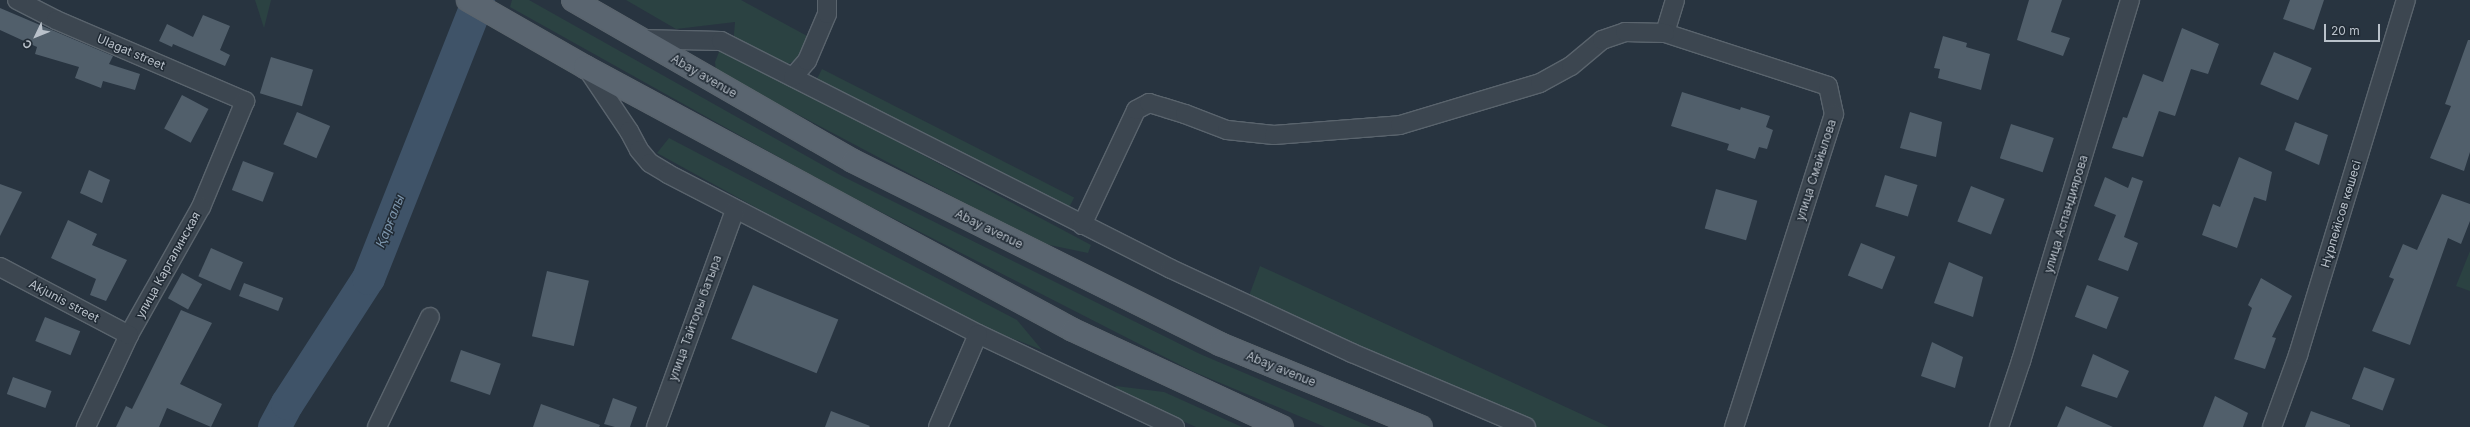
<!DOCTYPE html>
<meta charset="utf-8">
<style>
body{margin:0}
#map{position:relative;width:2470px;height:427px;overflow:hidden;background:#283440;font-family:Inter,sans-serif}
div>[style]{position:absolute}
.green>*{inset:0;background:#2b4242;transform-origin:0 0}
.river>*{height:33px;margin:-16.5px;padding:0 16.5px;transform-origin:16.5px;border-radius:16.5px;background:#3f5368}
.building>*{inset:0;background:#515f6b;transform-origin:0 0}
.roads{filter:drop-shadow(1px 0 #5a646d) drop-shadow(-1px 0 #5a646d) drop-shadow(0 1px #5a646d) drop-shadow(0 -1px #5a646d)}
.minor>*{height:18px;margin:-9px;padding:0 9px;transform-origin:9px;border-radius:9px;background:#3c4650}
.major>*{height:22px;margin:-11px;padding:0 11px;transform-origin:11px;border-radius:11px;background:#5a6570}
span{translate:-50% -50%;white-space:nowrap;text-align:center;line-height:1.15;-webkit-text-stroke:3px #212b35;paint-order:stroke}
.street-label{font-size:12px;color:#b9c1ca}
.water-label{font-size:13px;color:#7b94ab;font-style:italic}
.north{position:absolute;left:16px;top:16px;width:40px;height:40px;-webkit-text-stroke:3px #212b35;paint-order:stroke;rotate:227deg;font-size:11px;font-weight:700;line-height:16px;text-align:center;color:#b9c1ca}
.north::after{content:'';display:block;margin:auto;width:14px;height:18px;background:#b9c1ca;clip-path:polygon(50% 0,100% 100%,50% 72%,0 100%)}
.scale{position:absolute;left:2324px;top:24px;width:56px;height:18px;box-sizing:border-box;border:2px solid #b9c1ca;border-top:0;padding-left:5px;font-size:12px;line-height:14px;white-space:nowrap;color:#b9c1ca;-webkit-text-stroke:3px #212b35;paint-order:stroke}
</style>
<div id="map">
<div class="green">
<i style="clip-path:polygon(255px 0,271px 0,264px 28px)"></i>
<i style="clip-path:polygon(512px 0,529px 0,842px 176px,1200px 354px,1371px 427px,1325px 427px,1192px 371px,834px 188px,510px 7px)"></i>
<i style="clip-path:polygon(626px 0,741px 0,809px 37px,801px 58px,777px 69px,733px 46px,735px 22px,676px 29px)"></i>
<i style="clip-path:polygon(719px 52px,730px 52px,1091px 245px,1088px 253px,1040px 243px,716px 71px,715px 62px)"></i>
<i style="left:822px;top:69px;width:283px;height:22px;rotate:27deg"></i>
<i style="clip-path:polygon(669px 138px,1017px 320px,1042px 350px,983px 327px,800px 232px,657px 153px)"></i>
<i style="clip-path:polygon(2470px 251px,2470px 291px,2456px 286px)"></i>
<i style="clip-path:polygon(1260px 266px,1609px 427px,1526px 427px,1246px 304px)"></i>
<i style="clip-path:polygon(1116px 386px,1164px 392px,1242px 427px,1196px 427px,1114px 391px)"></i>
</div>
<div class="river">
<i style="left:274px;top:427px;width:27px;rotate:-62deg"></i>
<i style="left:287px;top:403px;width:149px;rotate:-57.1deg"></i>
<i style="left:368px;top:278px;width:299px;rotate:-68.4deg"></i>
</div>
<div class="building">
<i style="clip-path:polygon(2029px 0,2062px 0,2051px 32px,2070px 38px,2063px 56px,2017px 40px)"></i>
<i style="clip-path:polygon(2290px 0,2324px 0,2314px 30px,2283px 19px)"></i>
<i style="clip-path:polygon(0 8px,113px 56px,109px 64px,140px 74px,135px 90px,103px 81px,101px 88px,75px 78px,79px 67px,35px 54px,37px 47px,0 30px)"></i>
<i style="clip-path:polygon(203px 15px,230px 26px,220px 50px,230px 55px,225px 66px,173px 44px,172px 47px,159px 41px,167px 24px,193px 37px)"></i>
<i style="clip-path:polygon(2182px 28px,2219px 44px,2208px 74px,2191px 69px,2175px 116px,2159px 111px,2143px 157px,2112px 148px,2123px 117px,2127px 118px,2143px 74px,2163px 82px)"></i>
<i style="clip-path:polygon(1943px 36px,1967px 43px,1966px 47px,1990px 54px,1981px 90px,1938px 78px,1940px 69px,1934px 68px)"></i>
<i style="clip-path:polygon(2468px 40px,2470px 40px,2470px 152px,2464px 171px,2430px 158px,2451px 106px,2445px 104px)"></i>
<i style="left:2274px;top:52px;width:41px;height:35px;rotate:23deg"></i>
<i style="left:271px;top:57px;width:44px;height:38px;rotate:17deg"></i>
<i style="clip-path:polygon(1682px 92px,1740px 110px,1741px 107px,1770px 116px,1766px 127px,1773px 130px,1767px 149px,1759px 147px,1755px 159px,1727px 150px,1729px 144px,1671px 126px)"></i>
<i style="left:182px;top:95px;width:30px;height:38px;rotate:28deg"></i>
<i style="left:297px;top:112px;width:36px;height:35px;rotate:23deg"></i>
<i style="clip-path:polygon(1910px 112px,1942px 122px,1936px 157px,1900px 148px)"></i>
<i style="clip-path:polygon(2295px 122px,2328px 135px,2319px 165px,2285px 150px)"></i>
<i style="left:2011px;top:124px;width:45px;height:36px;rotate:18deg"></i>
<i style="clip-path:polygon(2239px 157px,2272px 172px,2266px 201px,2254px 197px,2237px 248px,2202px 235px,2213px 204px,2220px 207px)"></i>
<i style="left:243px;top:161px;width:33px;height:31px;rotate:21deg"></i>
<i style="clip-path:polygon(89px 170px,110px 180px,102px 203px,80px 193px)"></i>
<i style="left:1885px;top:175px;width:34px;height:33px;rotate:17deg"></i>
<i style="clip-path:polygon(2105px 177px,2128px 188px,2132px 177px,2143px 181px,2124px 237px,2138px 243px,2128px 271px,2098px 260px,2116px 215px,2094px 206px)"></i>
<i style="clip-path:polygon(0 184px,22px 192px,0 236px)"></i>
<i style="left:1971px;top:186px;width:36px;height:38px;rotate:21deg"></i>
<i style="left:1716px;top:189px;width:43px;height:41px;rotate:16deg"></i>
<i style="clip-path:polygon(2442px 194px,2470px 204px,2470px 221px,2461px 244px,2448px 238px,2410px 345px,2372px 331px,2394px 279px,2389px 277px,2403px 244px,2417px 250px)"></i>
<i style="clip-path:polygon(68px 220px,97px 234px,92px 245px,127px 260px,106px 301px,90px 295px,96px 279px,51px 258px)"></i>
<i style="left:1861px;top:243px;width:37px;height:35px;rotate:22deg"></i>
<i style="left:211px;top:248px;width:35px;height:31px;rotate:24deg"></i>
<i style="clip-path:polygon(1949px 262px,1983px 277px,1973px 317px,1934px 303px)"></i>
<i style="left:547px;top:271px;width:43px;height:67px;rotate:13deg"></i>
<i style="left:182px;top:273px;width:23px;height:29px;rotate:29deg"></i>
<i style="clip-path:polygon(2261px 278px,2292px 296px,2272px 337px,2276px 338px,2265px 369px,2234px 359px,2252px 308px,2248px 305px)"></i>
<i style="left:244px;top:283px;width:42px;height:14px;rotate:21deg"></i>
<i style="left:753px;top:285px;width:92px;height:58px;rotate:22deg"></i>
<i style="left:2087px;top:285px;width:34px;height:34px;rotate:21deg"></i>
<i style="clip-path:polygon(181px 310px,212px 323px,180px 384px,222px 404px,211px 427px,167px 408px,159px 427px,116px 427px,126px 406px,132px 409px)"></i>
<i style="left:45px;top:317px;width:38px;height:26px;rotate:22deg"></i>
<i style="clip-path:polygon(1932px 342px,1963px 357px,1955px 388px,1921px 376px)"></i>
<i style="left:461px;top:350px;width:42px;height:33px;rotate:19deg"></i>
<i style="clip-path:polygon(2093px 354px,2129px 371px,2117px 398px,2081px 386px)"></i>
<i style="left:2364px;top:367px;width:33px;height:34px;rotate:21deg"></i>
<i style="left:13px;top:377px;width:41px;height:18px;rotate:20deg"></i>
<i style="clip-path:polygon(2215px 396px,2248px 413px,2243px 427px,2203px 427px)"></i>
<i style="clip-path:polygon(613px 398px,637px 407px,630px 427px,615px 427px,604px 424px)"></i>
<i style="clip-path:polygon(541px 404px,600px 425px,599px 427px,533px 427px)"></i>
<i style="clip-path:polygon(2066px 406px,2079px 412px,2113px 427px,2057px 427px)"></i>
<i style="clip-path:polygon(831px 411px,870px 426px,869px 427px,825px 427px)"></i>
<i style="clip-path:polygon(2311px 411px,2350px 425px,2350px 427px,2305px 427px)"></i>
</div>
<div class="roads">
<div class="minor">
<i style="left:17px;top:0;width:44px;rotate:27.1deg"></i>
<i style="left:56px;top:20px;width:206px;rotate:23.2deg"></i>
<i style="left:245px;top:101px;width:115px;rotate:112.5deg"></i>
<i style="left:201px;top:207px;width:147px;rotate:119.4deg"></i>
<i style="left:129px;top:335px;width:102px;rotate:115.1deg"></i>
<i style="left:1675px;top:0;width:34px;rotate:107deg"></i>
<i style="left:1665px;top:33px;width:171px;rotate:18deg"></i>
<i style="left:1828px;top:86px;width:29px;rotate:78deg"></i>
<i style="left:1834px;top:114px;width:329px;rotate:107.7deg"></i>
<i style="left:639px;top:39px;width:82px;rotate:1.4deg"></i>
<i style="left:721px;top:41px;width:504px;rotate:26.87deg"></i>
<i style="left:1171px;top:269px;width:200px;rotate:24.9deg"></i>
<i style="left:1352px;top:353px;width:189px;rotate:23deg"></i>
<i style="left:586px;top:67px;width:77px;rotate:56.1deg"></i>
<i style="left:629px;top:131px;width:21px;rotate:62deg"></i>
<i style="left:639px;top:150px;width:17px;rotate:50deg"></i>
<i style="left:650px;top:163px;width:21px;rotate:31deg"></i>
<i style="left:668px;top:174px;width:349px;rotate:27.3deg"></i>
<i style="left:978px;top:334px;width:218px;rotate:25.3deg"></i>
<i style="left:793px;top:77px;width:21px;rotate:-49deg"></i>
<i style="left:807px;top:61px;width:51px;rotate:-66.9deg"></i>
<i style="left:827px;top:14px;width:14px;rotate:-90deg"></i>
<i style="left:1082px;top:225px;width:127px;rotate:-64.8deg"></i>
<i style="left:1136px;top:110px;width:15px;rotate:-28deg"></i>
<i style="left:1149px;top:103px;width:38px;rotate:17deg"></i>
<i style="left:1185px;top:114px;width:45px;rotate:20.9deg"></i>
<i style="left:1227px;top:130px;width:47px;rotate:6.1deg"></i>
<i style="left:1274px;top:135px;width:126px;rotate:-4.5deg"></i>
<i style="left:1400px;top:125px;width:146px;rotate:-16.7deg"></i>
<i style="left:1540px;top:83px;width:35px;rotate:-29deg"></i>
<i style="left:1571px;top:66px;width:40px;rotate:-40deg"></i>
<i style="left:1602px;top:40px;width:24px;rotate:-19deg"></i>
<i style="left:1625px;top:32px;width:40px;rotate:1.4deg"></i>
<i style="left:0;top:267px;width:146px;rotate:27.8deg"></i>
<i style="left:377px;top:427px;width:122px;rotate:-64.3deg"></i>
<i style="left:656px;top:427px;width:231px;rotate:-70deg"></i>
<i style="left:938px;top:427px;width:101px;rotate:-66.7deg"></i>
<i style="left:1999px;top:427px;width:70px;rotate:-71.6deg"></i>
<i style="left:2021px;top:361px;width:377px;rotate:-73.2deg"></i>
<i style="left:2272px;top:427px;width:77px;rotate:-70.1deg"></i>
<i style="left:2298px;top:355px;width:371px;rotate:-73.1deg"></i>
</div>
<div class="major">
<i style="left:468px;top:0;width:135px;rotate:29.8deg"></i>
<i style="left:585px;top:67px;width:554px;rotate:28.32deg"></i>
<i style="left:1073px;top:330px;width:230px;rotate:24.9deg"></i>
<i style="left:573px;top:0;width:323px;rotate:29.9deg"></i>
<i style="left:853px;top:161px;width:410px;rotate:26.5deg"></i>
<i style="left:1220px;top:344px;width:217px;rotate:22.4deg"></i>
</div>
</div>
<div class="street-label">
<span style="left:131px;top:52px;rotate:23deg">Ulagat street</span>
<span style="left:704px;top:76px;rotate:30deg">Abay avenue</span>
<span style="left:1816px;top:170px;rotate:-72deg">улица Смайылова</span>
<span style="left:2066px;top:214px;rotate:-73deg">улица Аспандиярова</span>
<span style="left:2341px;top:214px;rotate:-73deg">Нұрпейісов көшесі</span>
<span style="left:989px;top:229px;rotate:26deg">Abay avenue</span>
<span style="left:168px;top:265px;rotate:-61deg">улица Каргалинская</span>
<span style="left:64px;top:301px;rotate:28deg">Akjunis street</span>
<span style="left:695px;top:318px;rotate:-70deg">улица Тайторы батыра</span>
<span style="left:1281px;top:369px;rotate:22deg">Abay avenue</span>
</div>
<div class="water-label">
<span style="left:390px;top:221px;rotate:-68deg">Қарғалы</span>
</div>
<div class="north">С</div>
<div class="scale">20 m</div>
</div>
